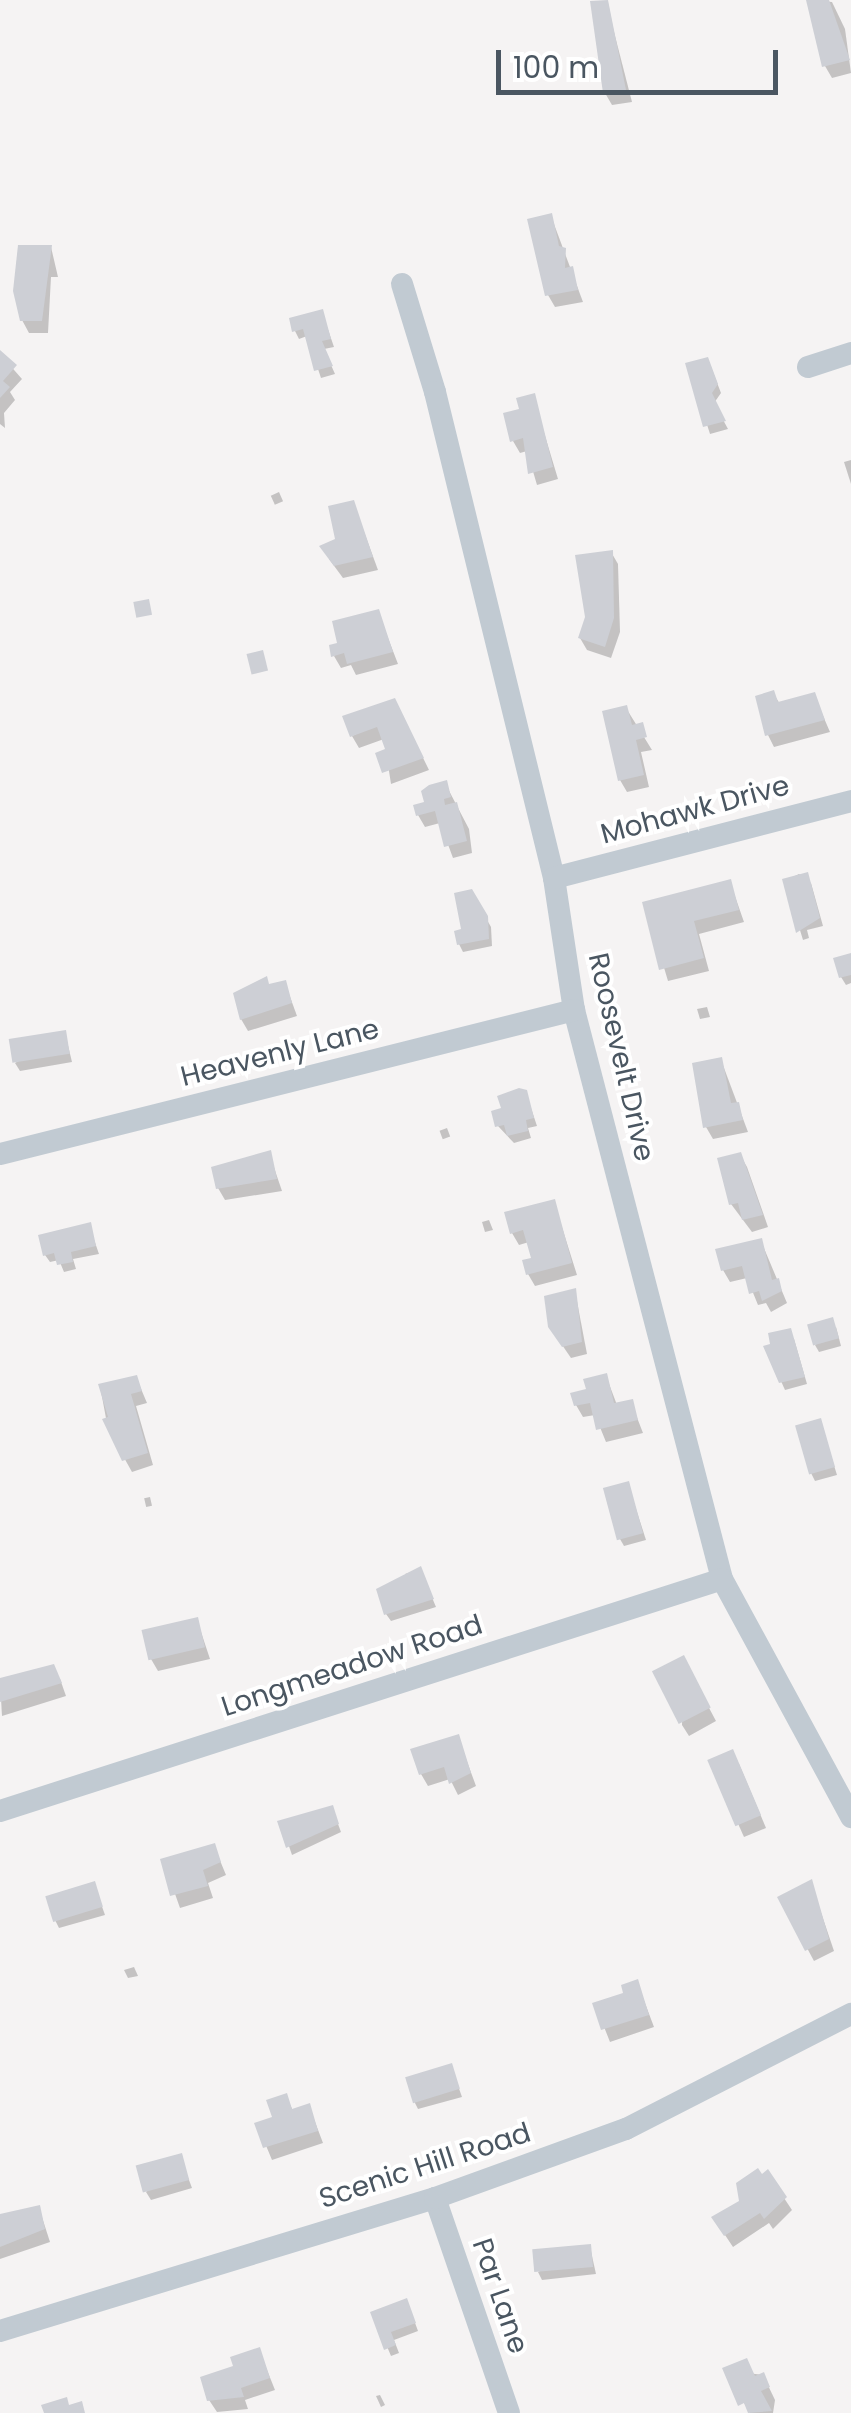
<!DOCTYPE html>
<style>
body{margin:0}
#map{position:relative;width:851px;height:2413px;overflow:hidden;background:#f5f3f3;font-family:Poppins,sans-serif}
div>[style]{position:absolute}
.shadow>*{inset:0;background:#0003;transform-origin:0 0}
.building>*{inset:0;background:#cdcfd5;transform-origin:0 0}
.minor>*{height:22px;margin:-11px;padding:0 11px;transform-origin:11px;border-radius:11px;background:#c1cad2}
span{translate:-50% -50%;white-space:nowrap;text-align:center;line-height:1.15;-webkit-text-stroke:8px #fff;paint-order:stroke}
.street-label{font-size:28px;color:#4a5661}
.scale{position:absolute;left:496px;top:50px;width:282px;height:45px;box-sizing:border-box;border:5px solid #4a5661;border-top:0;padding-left:12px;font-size:30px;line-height:35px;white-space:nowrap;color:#4a5661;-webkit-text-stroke:8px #fff;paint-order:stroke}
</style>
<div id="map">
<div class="shadow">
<i style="clip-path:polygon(809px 0,832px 2px,845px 29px,851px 73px,832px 78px,825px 66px)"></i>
<i style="clip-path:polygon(606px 1px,632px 102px,612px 105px,605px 93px)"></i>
<i style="clip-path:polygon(551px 216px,583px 302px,555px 307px,548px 295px)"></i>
<i style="clip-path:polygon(51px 247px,58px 277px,51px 277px,48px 333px,29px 333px,22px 320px)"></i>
<i style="clip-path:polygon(322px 312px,334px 347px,324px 349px,335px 374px,321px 378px,307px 336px,299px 339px,295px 331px)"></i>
<i style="clip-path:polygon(0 354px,22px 379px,10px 392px,15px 400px,4px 413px,5px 428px,0 424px)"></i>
<i style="clip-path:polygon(688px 365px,711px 367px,721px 393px,714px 403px,728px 429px,710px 434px)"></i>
<i style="clip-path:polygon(533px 396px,558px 479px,537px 485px,527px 451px,520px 453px,513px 441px)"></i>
<i style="clip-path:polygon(851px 460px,851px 484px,844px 462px)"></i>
<i style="left:279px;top:492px;width:10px;height:9px;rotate:66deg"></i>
<i style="clip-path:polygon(353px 502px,378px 570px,343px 578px,329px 559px)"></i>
<i style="clip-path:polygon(611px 552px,618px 564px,620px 632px,611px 658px,587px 650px,580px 638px)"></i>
<i style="clip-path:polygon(378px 612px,398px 664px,356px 675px,351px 665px,341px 668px,334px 656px)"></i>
<i style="clip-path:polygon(773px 693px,780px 704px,814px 695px,830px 732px,774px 747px,768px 735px)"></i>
<i style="clip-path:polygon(626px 708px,652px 750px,641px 752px,649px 787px,627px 792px,620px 780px)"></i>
<i style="clip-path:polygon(401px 713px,429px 770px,391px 784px,384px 739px,359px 748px,352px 736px)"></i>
<i style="clip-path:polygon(445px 783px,469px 829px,472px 853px,453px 858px,440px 823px,425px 827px,418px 815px)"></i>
<i style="clip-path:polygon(799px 874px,811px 883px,823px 926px,807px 930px,809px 938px,803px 940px,785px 881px)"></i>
<i style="clip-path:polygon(730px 882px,744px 922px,699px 934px,709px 971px,668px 981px,645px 904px)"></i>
<i style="clip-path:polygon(471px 892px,491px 927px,492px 946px,463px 952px,459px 944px)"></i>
<i style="clip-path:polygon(851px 956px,851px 983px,846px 985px,841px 977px)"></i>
<i style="clip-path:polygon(285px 983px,297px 1016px,248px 1031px,241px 1019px,270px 986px)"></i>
<i style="clip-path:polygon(707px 1007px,710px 1017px,700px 1019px,697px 1009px)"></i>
<i style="clip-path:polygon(65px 1033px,72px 1062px,20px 1071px,15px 1063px)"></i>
<i style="clip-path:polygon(721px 1060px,748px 1132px,713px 1139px,706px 1127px)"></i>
<i style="clip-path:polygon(526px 1093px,537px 1126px,528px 1128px,531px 1138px,514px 1143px,498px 1126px)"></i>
<i style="left:447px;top:1128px;width:9px;height:8px;rotate:69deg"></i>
<i style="clip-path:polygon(269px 1153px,282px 1191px,225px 1200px,218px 1188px)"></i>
<i style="clip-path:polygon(740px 1155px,747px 1167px,768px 1227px,752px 1232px,731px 1204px)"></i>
<i style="clip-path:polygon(554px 1202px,577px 1275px,535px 1286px,528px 1274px,534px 1259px,529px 1242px,519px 1245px,512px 1233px)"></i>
<i style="clip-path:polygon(489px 1220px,493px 1230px,485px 1232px,482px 1222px)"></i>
<i style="clip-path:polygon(89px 1225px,99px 1254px,73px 1259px,76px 1269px,64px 1272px,59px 1260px,50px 1262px,45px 1255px)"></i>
<i style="clip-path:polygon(761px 1241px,787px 1303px,771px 1312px,766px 1303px,758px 1305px,747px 1278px,730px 1282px,723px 1270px)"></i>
<i style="clip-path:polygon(575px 1291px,587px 1354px,571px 1358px,558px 1339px)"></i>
<i style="clip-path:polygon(836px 1327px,841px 1346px,819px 1352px,815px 1345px)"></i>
<i style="clip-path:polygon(794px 1339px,807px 1384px,785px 1390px,766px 1348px)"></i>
<i style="clip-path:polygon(606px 1376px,617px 1405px,631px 1402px,643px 1433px,606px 1442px,595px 1415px,583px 1417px,576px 1405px)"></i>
<i style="clip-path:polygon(136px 1377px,147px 1403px,136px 1406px,153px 1465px,132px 1472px,108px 1429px,100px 1386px)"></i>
<i style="clip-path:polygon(820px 1420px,837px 1475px,815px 1481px,811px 1473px)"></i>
<i style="clip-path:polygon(628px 1484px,646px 1540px,624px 1546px,620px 1539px)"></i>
<i style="left:150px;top:1497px;width:9px;height:6px;rotate:77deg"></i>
<i style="clip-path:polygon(420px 1569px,436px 1607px,391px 1621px,386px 1614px,408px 1581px,405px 1574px)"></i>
<i style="clip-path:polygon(197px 1620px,210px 1659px,158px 1671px,151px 1659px)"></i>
<i style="clip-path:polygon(683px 1659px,716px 1721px,689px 1736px,682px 1725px)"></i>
<i style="clip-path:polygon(60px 1679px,66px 1696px,2px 1716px,0 1682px)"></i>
<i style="clip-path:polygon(458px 1737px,476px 1786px,458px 1795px,450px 1779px,428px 1786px,421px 1774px)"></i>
<i style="clip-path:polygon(710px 1761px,739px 1764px,766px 1828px,744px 1837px)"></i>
<i style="clip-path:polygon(332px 1808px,341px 1832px,292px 1855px,281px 1823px)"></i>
<i style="clip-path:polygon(214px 1846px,226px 1875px,208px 1883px,213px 1898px,180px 1908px,163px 1860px)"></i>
<i style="clip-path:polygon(811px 1883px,834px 1951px,814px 1961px,780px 1898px)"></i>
<i style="clip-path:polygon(94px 1884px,105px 1915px,59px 1928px,55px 1920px)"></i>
<i style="clip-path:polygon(134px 1967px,138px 1976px,128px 1978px,124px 1970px)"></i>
<i style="clip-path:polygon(637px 1982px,654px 2027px,610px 2042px,595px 2004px,627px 1995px)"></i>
<i style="clip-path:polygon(451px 2066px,462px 2097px,418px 2109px,414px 2101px)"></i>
<i style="clip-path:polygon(286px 2096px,293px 2111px,309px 2106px,323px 2143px,272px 2160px,257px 2124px,275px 2118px)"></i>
<i style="clip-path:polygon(180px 2156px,192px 2188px,151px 2200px,146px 2192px)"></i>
<i style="clip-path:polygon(784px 2198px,792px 2210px,773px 2229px,769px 2223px,733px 2247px,721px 2229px)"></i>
<i style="clip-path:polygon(39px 2208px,50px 2242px,0 2259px,0 2217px)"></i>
<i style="clip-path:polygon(590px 2247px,596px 2274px,542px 2280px,538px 2272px)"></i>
<i style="clip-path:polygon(410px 2309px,418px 2331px,394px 2340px,399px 2353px,391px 2356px,373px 2313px)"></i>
<i style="clip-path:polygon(259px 2350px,275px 2390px,245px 2400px,248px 2409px,217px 2412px,209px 2400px)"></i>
<i style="clip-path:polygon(725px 2370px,763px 2375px,775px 2400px,773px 2413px,750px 2413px)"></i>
<i style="clip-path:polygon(380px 2395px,385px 2405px,381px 2407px,376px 2396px)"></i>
</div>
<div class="building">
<i style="clip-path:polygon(608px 0,626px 90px,603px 93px,590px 1px)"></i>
<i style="clip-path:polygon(806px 0,829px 0,850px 60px,822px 67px)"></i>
<i style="clip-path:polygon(552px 213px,559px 246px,566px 248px,565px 268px,573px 266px,578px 290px,545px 296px,527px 219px)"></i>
<i style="clip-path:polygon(18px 245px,52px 245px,42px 321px,20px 321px,13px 291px)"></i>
<i style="clip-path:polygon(323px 309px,331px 339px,322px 341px,333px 366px,314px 371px,303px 329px,292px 332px,289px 318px)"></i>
<i style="clip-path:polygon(0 350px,17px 365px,3px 381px,10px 387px,0 398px)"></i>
<i style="clip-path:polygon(708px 357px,718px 384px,712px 393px,726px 421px,703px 427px,685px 363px)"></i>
<i style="clip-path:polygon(535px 393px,553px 467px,528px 474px,523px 438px,510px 442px,503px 413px,519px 409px,516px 398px)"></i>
<i style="clip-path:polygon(354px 500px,373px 557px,334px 566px,319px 546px,335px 539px,328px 506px)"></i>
<i style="clip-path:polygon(613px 550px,614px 618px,605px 647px,578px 638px,585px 617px,575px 555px)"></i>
<i style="left:149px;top:599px;width:16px;height:16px;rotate:79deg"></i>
<i style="clip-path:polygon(379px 609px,393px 652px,347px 664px,344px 653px,331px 657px,329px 645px,337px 643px,332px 621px)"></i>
<i style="left:263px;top:650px;width:21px;height:17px;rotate:76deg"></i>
<i style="clip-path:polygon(774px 690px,778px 702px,815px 692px,825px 720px,765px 736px,755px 696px)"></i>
<i style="clip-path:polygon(395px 698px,424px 758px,382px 773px,375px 753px,385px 749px,377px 727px,350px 737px,342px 716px)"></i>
<i style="clip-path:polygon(627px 705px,632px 725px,643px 722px,647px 737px,636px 740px,644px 775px,618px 781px,602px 711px)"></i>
<i style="clip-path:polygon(447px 780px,451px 797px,444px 799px,445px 805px,457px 802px,467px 841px,444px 847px,435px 811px,416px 816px,413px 805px,424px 802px,421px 791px,429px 785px)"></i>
<i style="clip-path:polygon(808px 872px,820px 918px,796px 933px,782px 879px)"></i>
<i style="clip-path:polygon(731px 879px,739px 910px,694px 921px,704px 958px,659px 970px,642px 902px)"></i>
<i style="clip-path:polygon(472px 889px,488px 916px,489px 939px,457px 945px,454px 931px,461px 929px,454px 893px)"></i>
<i style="clip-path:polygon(851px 953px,851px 975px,839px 978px,833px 958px)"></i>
<i style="clip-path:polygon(267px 976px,269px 984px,286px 980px,292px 1003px,240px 1020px,233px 993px)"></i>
<i style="left:66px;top:1030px;width:24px;height:58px;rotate:81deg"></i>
<i style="clip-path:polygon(722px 1057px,731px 1103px,739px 1102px,743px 1120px,703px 1128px,692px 1063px)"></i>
<i style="clip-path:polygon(519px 1088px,527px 1090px,534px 1118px,526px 1120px,528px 1131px,507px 1136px,504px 1125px,495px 1127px,491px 1111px,501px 1108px,497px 1096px)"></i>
<i style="clip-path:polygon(271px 1150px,277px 1179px,216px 1189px,211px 1167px)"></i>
<i style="clip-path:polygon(741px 1152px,763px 1215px,742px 1220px,738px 1203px,729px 1205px,717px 1158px)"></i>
<i style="clip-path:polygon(555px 1199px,572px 1263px,526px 1275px,522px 1260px,531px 1258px,523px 1230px,510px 1234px,504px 1212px)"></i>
<i style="clip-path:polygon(91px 1222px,96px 1246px,71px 1252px,73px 1262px,57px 1265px,54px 1253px,43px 1256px,38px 1235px)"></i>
<i style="clip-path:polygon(762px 1238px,772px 1280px,779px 1278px,782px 1291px,762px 1301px,759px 1291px,749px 1294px,742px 1266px,721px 1271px,715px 1249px)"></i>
<i style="clip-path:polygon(576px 1288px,582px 1342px,562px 1347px,548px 1327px,544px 1296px)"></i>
<i style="left:833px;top:1317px;width:22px;height:27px;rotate:74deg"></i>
<i style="clip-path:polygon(791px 1328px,805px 1377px,779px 1383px,763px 1346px,770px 1344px,768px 1333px)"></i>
<i style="clip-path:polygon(607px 1373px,614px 1403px,633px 1399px,638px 1420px,596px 1430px,590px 1403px,574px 1406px,570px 1393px,586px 1389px,583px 1379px)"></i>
<i style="clip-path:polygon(137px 1375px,142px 1391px,131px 1394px,148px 1453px,122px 1461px,102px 1419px,108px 1417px,98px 1384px)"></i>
<i style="left:821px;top:1418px;width:51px;height:27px;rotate:74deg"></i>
<i style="left:629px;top:1481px;width:54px;height:27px;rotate:75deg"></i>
<i style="clip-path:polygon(421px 1566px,434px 1599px,384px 1615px,376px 1589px)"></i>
<i style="left:198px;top:1617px;width:31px;height:58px;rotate:77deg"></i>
<i style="left:684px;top:1655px;width:59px;height:36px;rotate:63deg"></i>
<i style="clip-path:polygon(54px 1664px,62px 1683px,0 1702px,0 1678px)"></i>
<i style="clip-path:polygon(459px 1734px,471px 1773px,449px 1784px,444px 1767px,419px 1775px,410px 1749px)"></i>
<i style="left:733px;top:1749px;width:72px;height:28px;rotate:67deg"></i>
<i style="clip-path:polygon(333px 1805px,339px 1824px,286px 1848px,277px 1821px)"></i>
<i style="clip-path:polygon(215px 1843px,221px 1862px,203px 1870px,208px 1886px,170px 1896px,160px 1859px)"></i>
<i style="clip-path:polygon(812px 1879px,829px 1939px,805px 1951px,777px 1897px)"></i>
<i style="left:95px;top:1881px;width:27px;height:52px;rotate:73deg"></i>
<i style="clip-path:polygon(638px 1979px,649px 2015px,601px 2030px,592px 2003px,623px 1993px,621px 1985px)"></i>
<i style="left:452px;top:2063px;width:27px;height:49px;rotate:73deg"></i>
<i style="clip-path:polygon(287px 2093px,292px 2109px,310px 2103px,318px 2131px,263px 2148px,254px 2123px,272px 2117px,266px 2100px)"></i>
<i style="left:182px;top:2153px;width:28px;height:48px;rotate:75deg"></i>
<i style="clip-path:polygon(758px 2168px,762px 2174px,768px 2169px,787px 2197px,764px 2219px,760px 2213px,724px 2236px,711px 2217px,739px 2201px,736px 2183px)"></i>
<i style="clip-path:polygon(40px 2205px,45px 2229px,0 2247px,0 2214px)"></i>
<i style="left:591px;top:2244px;width:23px;height:59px;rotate:85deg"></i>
<i style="clip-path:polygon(407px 2298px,416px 2323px,391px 2332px,396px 2345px,384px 2350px,370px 2312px)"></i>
<i style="clip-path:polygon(260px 2347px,270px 2378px,241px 2388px,244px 2397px,207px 2401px,200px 2377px,233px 2366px,230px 2357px)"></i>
<i style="clip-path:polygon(747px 2358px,755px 2376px,764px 2372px,770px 2387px,761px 2391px,772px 2411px,748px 2413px,744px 2403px,738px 2406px,722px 2368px)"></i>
<i style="clip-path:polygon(67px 2397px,69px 2405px,82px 2401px,85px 2413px,44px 2413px,41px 2405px)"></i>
</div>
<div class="minor">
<i style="left:402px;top:284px;width:113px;rotate:73deg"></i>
<i style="left:435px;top:392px;width:500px;rotate:76.24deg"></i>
<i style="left:554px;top:878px;width:134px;rotate:81.4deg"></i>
<i style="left:574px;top:1010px;width:588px;rotate:75.42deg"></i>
<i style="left:722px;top:1579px;width:271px;rotate:61.5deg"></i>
<i style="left:808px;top:367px;width:45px;rotate:-18deg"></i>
<i style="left:554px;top:878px;width:307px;rotate:-14.5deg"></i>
<i style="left:0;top:1154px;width:592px;rotate:-14.08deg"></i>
<i style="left:0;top:1811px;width:758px;rotate:-17.81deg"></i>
<i style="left:435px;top:2198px;width:227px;rotate:71deg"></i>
<i style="left:0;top:2331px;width:455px;rotate:-17deg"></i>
<i style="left:435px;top:2198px;width:203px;rotate:-19.9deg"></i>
<i style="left:626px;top:2129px;width:253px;rotate:-27.1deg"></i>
</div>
<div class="street-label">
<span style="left:695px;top:810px;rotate:-15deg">Mohawk Drive</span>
<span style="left:280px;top:1053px;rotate:-14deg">Heavenly Lane</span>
<span style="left:621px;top:1057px;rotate:77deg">Roosevelt Drive</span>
<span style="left:352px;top:1666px;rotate:-18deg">Longmeadow Road</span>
<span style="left:425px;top:2166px;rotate:-18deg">Scenic Hill Road</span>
<span style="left:500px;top:2296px;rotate:71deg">Par Lane</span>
</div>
<div class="scale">100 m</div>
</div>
